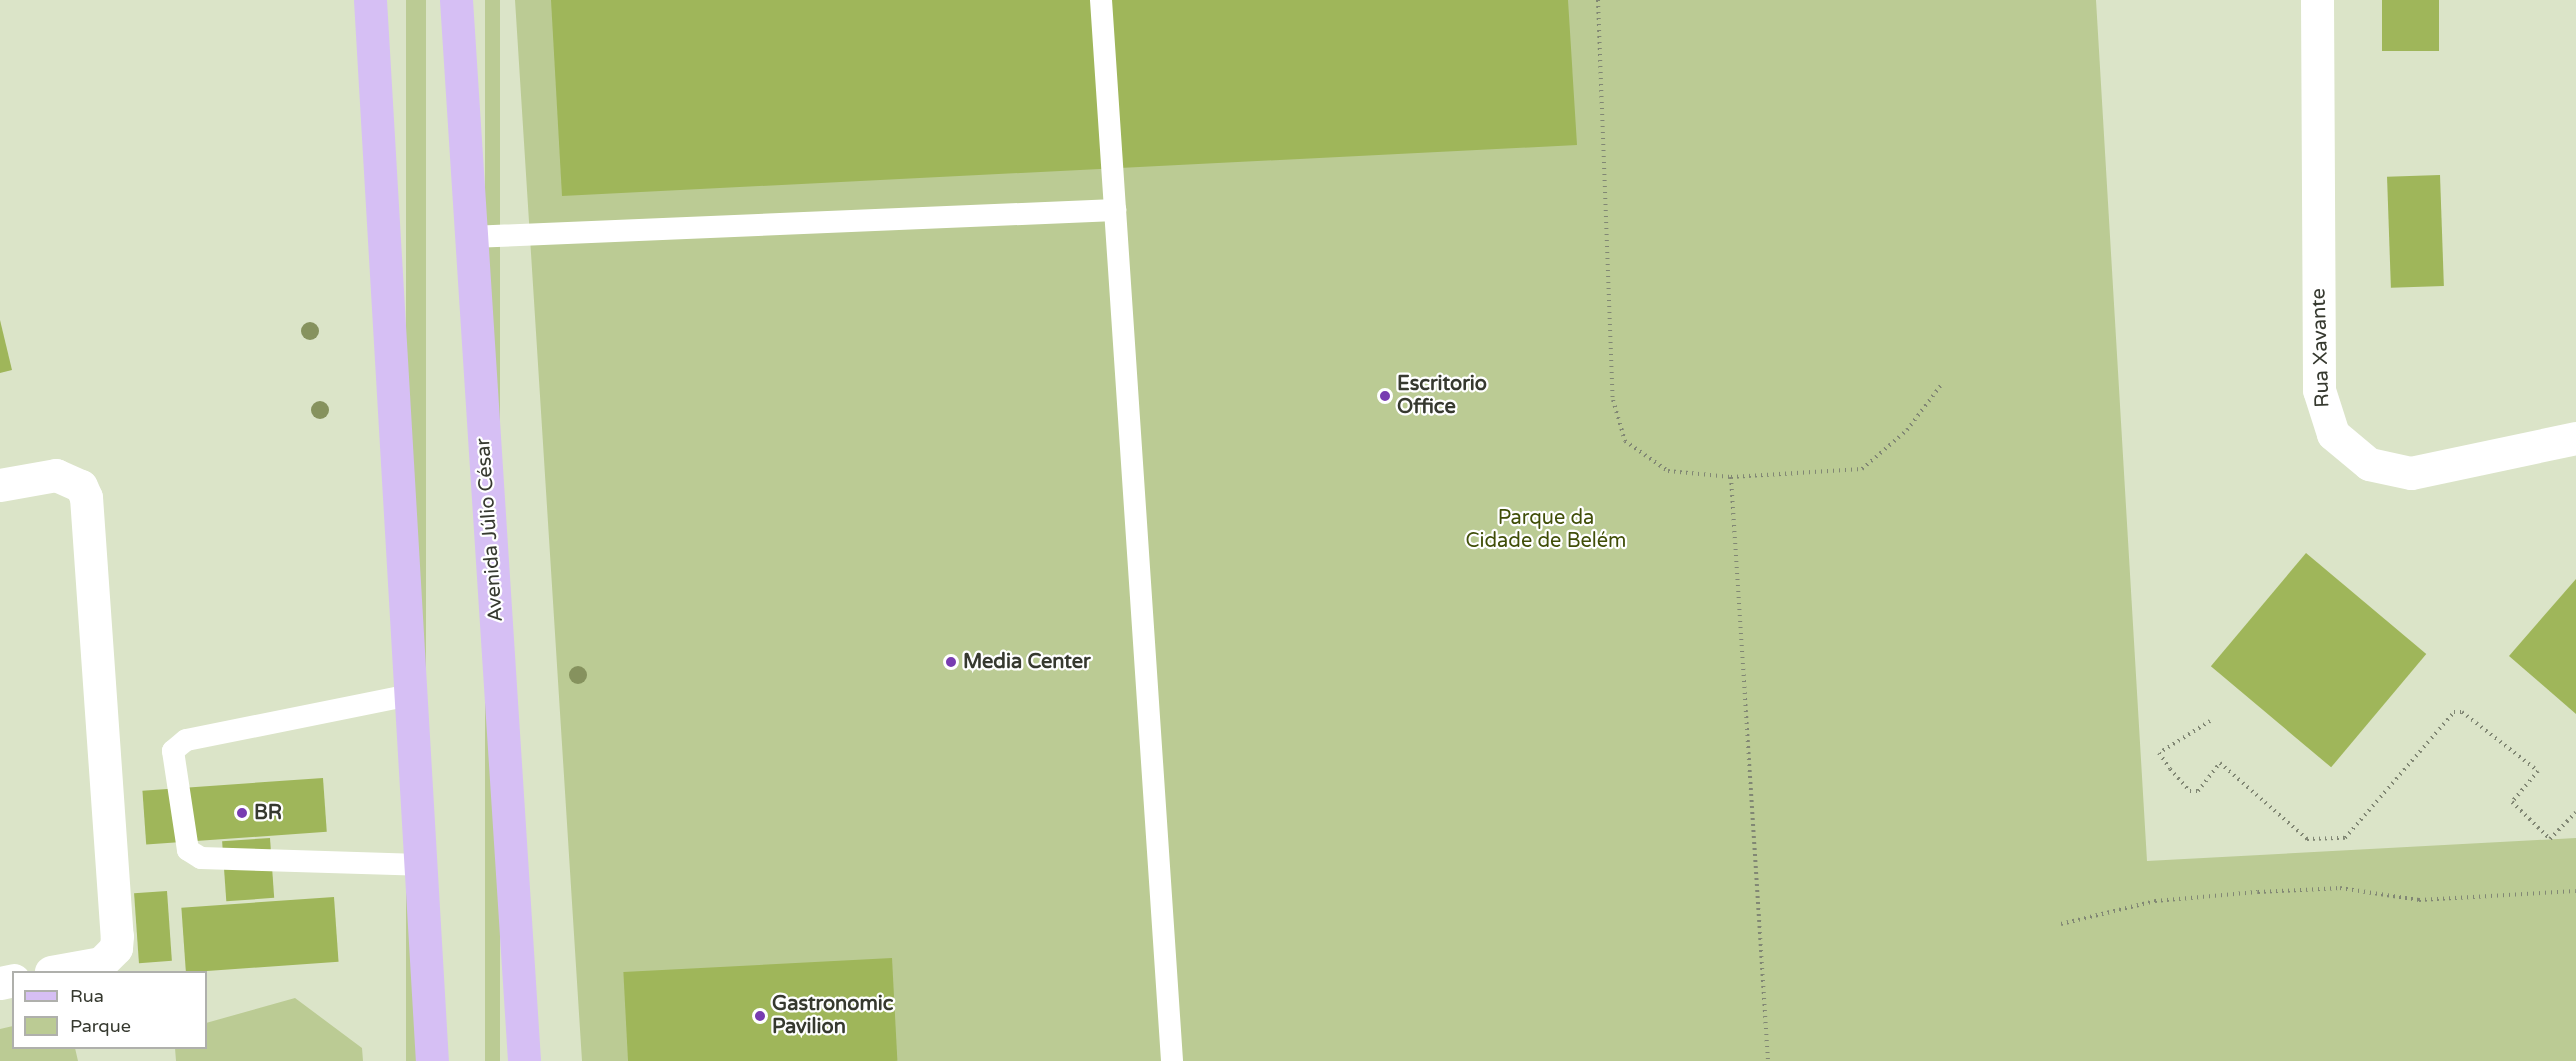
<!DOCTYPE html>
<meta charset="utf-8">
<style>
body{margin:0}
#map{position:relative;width:2576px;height:1061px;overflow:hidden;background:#dbe4c8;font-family:"Varela Round",sans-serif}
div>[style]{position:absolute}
.green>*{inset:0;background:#bbcb94;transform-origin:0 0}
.building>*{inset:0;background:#9fb65a;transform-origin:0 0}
.path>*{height:4px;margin-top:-2px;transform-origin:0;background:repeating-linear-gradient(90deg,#818774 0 1.5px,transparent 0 6px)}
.lane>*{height:22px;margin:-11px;padding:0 11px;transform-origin:11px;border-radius:11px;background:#fff}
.street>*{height:33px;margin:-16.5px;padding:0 16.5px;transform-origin:16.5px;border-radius:16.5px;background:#fff}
.primary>*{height:33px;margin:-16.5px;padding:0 16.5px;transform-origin:16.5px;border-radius:16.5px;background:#d6bff4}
.trees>*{width:18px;height:18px;margin:-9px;border-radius:50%;background:#86925e}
.dots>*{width:16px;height:16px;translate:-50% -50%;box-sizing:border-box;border:3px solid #fff;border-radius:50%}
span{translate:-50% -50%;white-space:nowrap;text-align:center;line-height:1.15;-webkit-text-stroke:4.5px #fff;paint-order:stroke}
.street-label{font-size:20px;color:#36392f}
.poi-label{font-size:20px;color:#36392f;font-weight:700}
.left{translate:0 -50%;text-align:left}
.park-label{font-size:20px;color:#404e08}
.legend{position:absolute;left:12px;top:971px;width:195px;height:78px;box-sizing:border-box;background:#fff;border:2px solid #afb0ac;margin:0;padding:8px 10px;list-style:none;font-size:18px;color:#36392f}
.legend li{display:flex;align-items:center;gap:12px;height:30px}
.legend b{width:30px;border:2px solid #afb0ac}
</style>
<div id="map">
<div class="green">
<i style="left:406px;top:0;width:20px;height:1063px"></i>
<i style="left:485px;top:0;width:15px;height:1063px"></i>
<i style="clip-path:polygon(515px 0,2096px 0,2147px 861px,2576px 838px,2576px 1061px,582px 1061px)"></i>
<i style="clip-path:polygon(295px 998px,362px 1048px,363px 1061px,176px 1061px,175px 1048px,206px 1048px,206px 1023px)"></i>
<i style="clip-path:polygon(13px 1026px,14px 1048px,75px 1048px,78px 1061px,0 1061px,0 1029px)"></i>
</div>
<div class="building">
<i style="clip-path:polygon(551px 0,1568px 0,1577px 145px,562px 196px)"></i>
<i style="left:2382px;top:0;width:57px;height:51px"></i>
<i style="left:2440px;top:175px;width:111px;height:53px;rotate:88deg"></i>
<i style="clip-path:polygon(0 320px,12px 370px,0 373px)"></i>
<i style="left:2306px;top:553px;width:157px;height:148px;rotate:40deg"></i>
<i style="clip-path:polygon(2576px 579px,2576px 714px,2509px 656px)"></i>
<i style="left:323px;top:778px;width:54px;height:181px;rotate:86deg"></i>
<i style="left:270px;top:838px;width:60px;height:48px;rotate:86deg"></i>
<i style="left:167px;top:891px;width:70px;height:33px;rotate:86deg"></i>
<i style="left:334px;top:897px;width:65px;height:153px;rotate:86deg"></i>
<i style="left:892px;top:958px;width:103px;height:269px;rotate:87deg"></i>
</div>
<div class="path">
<i style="left:1598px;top:0;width:400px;rotate:87.9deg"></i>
<i style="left:1613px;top:400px;width:43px;rotate:73.7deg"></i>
<i style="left:1625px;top:441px;width:52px;rotate:34.9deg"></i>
<i style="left:1668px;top:471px;width:63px;rotate:5.4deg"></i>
<i style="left:1731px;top:477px;width:131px;rotate:-3.5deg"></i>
<i style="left:1862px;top:469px;width:60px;rotate:-40.9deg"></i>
<i style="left:1907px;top:430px;width:56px;rotate:-52.9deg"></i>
<i style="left:1731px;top:477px;width:585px;rotate:86.37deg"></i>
<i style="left:2210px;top:721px;width:60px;rotate:147.9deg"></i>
<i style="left:2159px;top:753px;width:19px;rotate:55deg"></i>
<i style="left:2170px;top:769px;width:30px;rotate:48deg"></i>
<i style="left:2190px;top:791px;width:8px"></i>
<i style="left:2198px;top:791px;width:36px;rotate:-52deg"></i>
<i style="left:2220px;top:763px;width:116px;rotate:41.1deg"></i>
<i style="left:2307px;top:839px;width:38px;rotate:-2deg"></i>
<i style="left:2345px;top:838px;width:167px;rotate:-49.1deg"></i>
<i style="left:2454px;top:712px;width:8px"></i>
<i style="left:2462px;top:712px;width:96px;rotate:37.8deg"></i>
<i style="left:2538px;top:771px;width:40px;rotate:130deg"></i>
<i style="left:2512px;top:802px;width:53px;rotate:44.2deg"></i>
<i style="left:2550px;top:839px;width:37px;rotate:-46deg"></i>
<i style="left:2061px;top:924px;width:97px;rotate:-13.7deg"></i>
<i style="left:2155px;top:901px;width:103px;rotate:-5deg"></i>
<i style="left:2258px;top:892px;width:82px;rotate:-2.8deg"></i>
<i style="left:2340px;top:888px;width:80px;rotate:8.6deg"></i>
<i style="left:2419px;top:900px;width:157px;rotate:-3.3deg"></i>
</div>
<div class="lane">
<i style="left:1101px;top:0;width:1063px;rotate:86.17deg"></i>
<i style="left:471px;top:237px;width:645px;rotate:-2.4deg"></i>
<i style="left:410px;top:695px;width:228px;rotate:168.6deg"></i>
<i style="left:186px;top:740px;width:17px;rotate:140deg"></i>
<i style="left:173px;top:751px;width:100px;rotate:81.4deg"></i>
<i style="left:188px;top:850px;width:15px;rotate:32deg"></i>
<i style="left:201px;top:858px;width:219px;rotate:1.8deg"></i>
</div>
<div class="street">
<i style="left:2317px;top:0;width:390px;rotate:89.7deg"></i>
<i style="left:2319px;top:390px;width:46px;rotate:72.3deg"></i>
<i style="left:2333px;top:434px;width:47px;rotate:39.8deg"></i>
<i style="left:2369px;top:464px;width:43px;rotate:12.1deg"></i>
<i style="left:2411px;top:473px;width:169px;rotate:-12deg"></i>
<i style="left:0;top:485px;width:57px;rotate:-10.1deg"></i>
<i style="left:56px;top:475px;width:27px;rotate:24deg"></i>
<i style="left:81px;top:486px;width:12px;rotate:66deg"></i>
<i style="left:86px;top:497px;width:440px;rotate:86deg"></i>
<i style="left:117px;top:936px;width:12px;rotate:95deg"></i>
<i style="left:116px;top:948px;width:21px;rotate:135deg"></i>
<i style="left:101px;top:963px;width:51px;rotate:169.8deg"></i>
<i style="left:0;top:983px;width:14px;rotate:-12deg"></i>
</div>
<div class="primary">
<i style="left:370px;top:0;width:1063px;rotate:86.66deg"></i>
<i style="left:456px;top:0;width:1063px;rotate:86.33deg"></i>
</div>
<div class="trees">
<i style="left:310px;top:331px"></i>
<i style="left:320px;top:410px"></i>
<i style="left:578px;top:675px"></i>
</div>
<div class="dots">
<i style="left:1385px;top:396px;background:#783cb1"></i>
<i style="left:951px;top:662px;background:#783cb1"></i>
<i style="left:242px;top:813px;background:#783cb1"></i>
<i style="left:760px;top:1016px;background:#783cb1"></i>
</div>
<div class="street-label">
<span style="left:2321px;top:348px;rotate:-92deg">Rua Xavante</span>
<span style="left:490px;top:530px;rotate:-94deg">Avenida Júlio César</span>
</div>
<div class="poi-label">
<span class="left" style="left:1397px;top:396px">Escritorio<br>Office</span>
<span class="left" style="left:963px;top:662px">Media Center</span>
<span class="left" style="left:254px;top:813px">BR</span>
<span class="left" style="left:772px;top:1016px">Gastronomic<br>Pavilion</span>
</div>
<div class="park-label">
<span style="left:1546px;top:530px">Parque da<br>Cidade de Belém</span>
</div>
<ul class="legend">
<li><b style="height:8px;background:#d6bff4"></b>Rua</li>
<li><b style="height:16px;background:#bbcb94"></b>Parque</li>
</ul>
</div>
